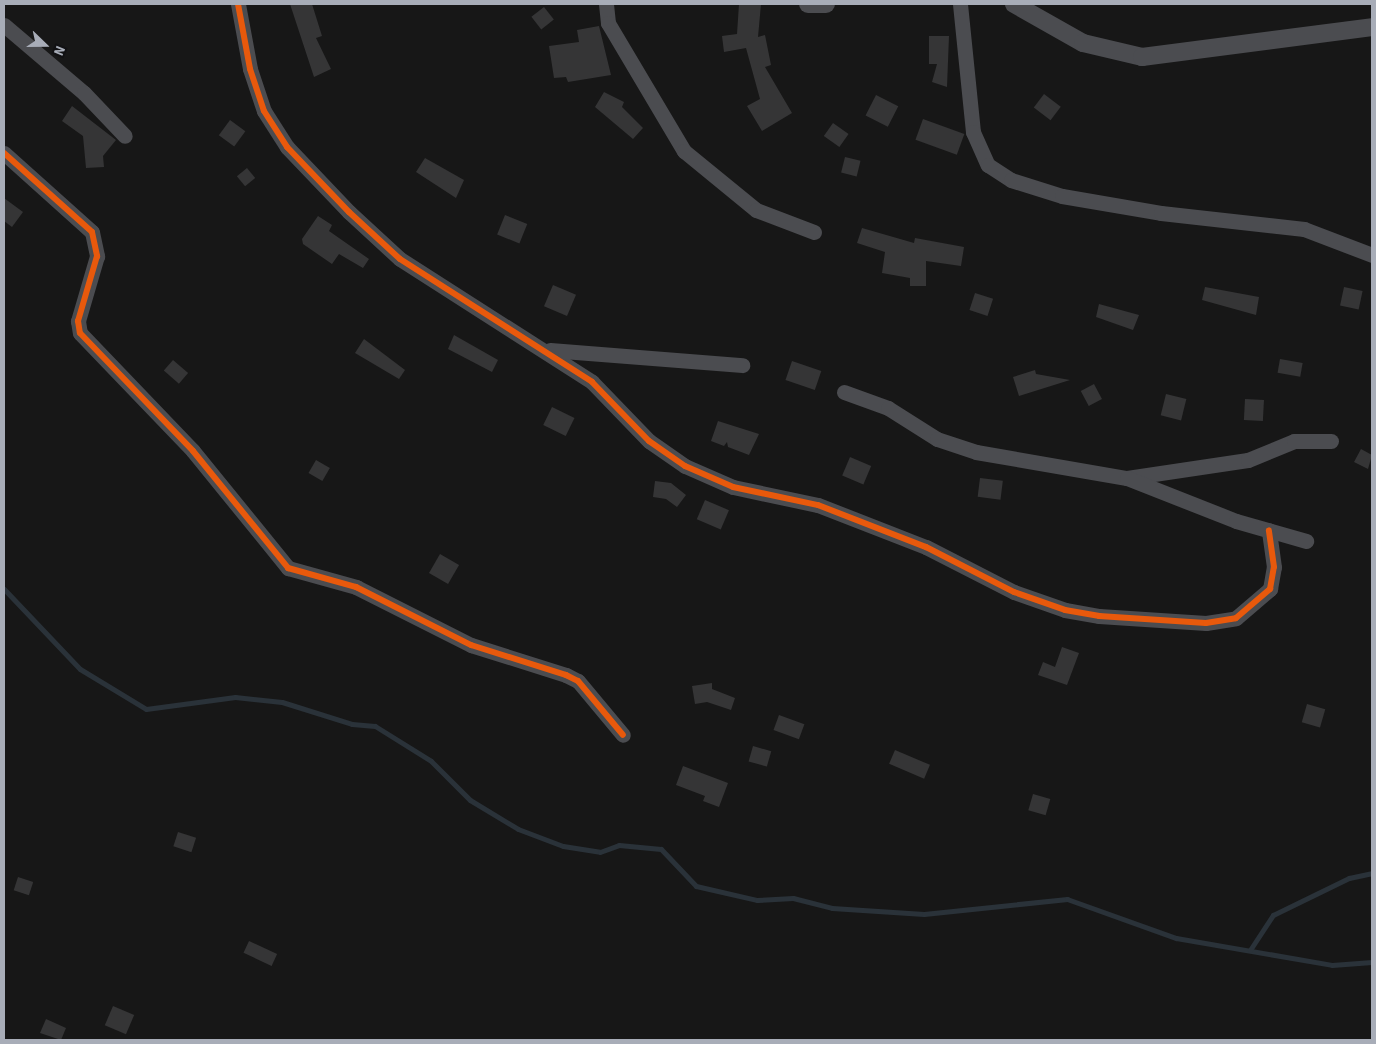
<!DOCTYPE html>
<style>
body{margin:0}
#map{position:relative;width:1376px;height:1044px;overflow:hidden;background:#171717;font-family:"Source Sans 3",sans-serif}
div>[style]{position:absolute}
.stream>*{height:5px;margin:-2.5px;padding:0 2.5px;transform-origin:2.5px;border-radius:2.5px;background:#2a3239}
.building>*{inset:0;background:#353536;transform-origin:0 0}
.minor>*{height:15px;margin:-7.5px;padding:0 7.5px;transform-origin:7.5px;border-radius:7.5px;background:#4b4c50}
.tertiary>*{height:18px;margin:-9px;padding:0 9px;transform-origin:9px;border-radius:9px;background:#4b4c50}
.cycleway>*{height:6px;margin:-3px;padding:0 3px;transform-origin:3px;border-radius:3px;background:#e8590c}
span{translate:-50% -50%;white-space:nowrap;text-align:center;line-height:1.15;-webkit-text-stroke:4.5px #111113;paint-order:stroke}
.frame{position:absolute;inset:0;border:5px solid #a8adb8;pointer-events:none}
.north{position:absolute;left:20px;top:20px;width:50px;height:50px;-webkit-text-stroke:4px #111113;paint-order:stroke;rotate:112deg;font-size:14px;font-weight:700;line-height:20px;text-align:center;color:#a8adb8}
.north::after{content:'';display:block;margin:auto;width:18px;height:22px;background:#a8adb8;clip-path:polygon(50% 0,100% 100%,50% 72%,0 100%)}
</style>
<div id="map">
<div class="stream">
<i style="left:4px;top:589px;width:110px;rotate:46.5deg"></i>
<i style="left:80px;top:669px;width:77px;rotate:31.2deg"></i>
<i style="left:146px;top:709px;width:90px;rotate:-7.7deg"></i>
<i style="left:235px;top:697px;width:47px;rotate:6.1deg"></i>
<i style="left:282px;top:702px;width:73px;rotate:17.4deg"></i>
<i style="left:352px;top:724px;width:23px;rotate:5deg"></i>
<i style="left:375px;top:726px;width:66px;rotate:32deg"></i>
<i style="left:431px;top:761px;width:55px;rotate:45deg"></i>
<i style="left:470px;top:800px;width:56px;rotate:31.1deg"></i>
<i style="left:518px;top:829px;width:48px;rotate:20.7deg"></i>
<i style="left:563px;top:846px;width:37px;rotate:9deg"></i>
<i style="left:600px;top:852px;width:20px;rotate:-20deg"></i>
<i style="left:619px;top:845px;width:42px;rotate:5.4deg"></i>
<i style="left:661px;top:849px;width:51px;rotate:46.6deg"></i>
<i style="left:696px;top:886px;width:63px;rotate:12.9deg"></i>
<i style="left:757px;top:900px;width:36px;rotate:-3deg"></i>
<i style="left:793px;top:898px;width:40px;rotate:14.4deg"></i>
<i style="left:832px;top:908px;width:92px;rotate:3.7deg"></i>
<i style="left:924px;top:914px;width:144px;rotate:-6deg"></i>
<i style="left:1067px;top:899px;width:116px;rotate:19.7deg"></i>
<i style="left:1176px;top:938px;width:158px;rotate:9.8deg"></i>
<i style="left:1332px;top:965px;width:40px;rotate:-4.3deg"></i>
<i style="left:1250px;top:950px;width:42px;rotate:-56.7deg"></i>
<i style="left:1273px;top:915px;width:85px;rotate:-26deg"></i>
<i style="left:1349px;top:878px;width:24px;rotate:-12deg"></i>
</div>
<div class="building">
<i style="clip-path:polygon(290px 4px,312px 4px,322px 36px,316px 38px,331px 69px,314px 77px)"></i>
<i style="clip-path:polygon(739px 4px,761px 4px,758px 37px,765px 35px,771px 65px,765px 67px,792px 113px,762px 131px,747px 106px,760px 99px,746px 48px,724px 52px,722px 36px,737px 34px)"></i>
<i style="left:544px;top:7px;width:16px;height:16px;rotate:52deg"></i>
<i style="clip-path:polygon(599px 26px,611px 75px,568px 82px,566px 77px,554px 78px,549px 46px,579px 42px,577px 30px)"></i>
<i style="clip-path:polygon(929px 36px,949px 36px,947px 87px,932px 82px,937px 64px,929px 64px)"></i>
<i style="clip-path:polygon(604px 92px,624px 102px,622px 107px,643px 128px,633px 139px,595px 107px)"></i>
<i style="left:1044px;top:94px;width:21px;height:17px;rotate:37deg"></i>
<i style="left:876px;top:95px;width:25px;height:23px;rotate:27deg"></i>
<i style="clip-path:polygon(72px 106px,116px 140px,103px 156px,104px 167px,86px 168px,83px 136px,62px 121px)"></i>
<i style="left:923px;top:119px;width:44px;height:22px;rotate:20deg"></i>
<i style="left:230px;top:120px;width:19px;height:19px;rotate:36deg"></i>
<i style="left:833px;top:123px;width:19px;height:16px;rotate:35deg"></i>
<i style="left:845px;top:157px;width:16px;height:16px;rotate:14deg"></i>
<i style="clip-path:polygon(425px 158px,464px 180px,456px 198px,416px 172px)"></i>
<i style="left:247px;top:168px;width:13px;height:13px;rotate:51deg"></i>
<i style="clip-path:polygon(4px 198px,23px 212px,12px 227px,4px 221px)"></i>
<i style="left:505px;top:215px;width:24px;height:21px;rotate:22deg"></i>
<i style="clip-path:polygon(318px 216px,332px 225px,329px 231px,369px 259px,363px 268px,339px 254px,332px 264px,303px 244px,302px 239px)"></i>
<i style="clip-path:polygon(862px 228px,914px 243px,915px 238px,964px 247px,961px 266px,926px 261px,926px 286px,910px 286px,910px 278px,882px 273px,885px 252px,857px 243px)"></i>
<i style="left:553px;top:285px;width:25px;height:23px;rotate:23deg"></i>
<i style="clip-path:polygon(1205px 287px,1259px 297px,1256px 315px,1202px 300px)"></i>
<i style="left:1344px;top:287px;width:19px;height:19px;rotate:12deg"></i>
<i style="left:975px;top:293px;width:19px;height:18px;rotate:18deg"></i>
<i style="clip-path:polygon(1099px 304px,1139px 315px,1133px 330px,1096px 317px)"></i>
<i style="clip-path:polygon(454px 335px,498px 360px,492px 372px,448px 349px)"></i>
<i style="clip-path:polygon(364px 339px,405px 370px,399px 379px,355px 353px)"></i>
<i style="left:1280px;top:359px;width:23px;height:14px;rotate:10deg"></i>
<i style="left:173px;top:360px;width:20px;height:14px;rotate:41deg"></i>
<i style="left:792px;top:361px;width:31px;height:20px;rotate:19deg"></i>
<i style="clip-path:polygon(1035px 370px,1036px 374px,1070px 380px,1019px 396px,1013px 377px)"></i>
<i style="left:1094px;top:384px;width:17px;height:15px;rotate:62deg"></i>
<i style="left:1166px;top:394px;width:21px;height:22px;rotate:14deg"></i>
<i style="left:1245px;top:399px;width:19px;height:21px;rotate:3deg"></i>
<i style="left:552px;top:407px;width:25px;height:20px;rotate:26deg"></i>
<i style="clip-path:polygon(718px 421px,759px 434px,749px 455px,728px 447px,727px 442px,724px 446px,711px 441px)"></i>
<i style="clip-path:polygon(1361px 449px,1372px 455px,1368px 469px,1354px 462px)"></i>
<i style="left:850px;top:457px;width:23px;height:20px;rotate:23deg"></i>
<i style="left:316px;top:460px;width:16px;height:15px;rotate:30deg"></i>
<i style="left:980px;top:478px;width:23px;height:19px;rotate:7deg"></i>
<i style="clip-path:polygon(655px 481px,671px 483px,686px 495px,677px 507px,666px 499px,653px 497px)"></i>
<i style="left:705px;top:500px;width:26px;height:21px;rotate:23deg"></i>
<i style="left:440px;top:554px;width:22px;height:22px;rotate:30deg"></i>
<i style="clip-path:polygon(1062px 647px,1079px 653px,1067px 685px,1038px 675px,1043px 662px,1055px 667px)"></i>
<i style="clip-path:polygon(712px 683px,712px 689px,735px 698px,731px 710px,707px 702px,695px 704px,692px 686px)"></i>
<i style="left:1307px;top:704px;width:19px;height:19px;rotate:16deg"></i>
<i style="left:779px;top:715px;width:27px;height:16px;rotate:20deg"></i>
<i style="left:753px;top:746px;width:19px;height:16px;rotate:16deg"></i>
<i style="left:895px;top:750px;width:38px;height:15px;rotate:23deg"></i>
<i style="clip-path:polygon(683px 766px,728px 783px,719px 807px,703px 801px,705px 796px,676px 785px)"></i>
<i style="left:1033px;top:794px;width:18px;height:17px;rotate:16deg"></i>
<i style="left:178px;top:832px;width:19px;height:15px;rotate:18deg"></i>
<i style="left:18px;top:877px;width:16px;height:14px;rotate:18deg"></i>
<i style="left:249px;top:941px;width:31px;height:13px;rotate:25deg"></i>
<i style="left:113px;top:1006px;width:23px;height:21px;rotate:23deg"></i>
<i style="clip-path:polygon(46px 1019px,66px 1028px,61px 1040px,40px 1033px)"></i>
</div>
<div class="minor">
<i style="left:238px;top:4px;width:66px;rotate:79.5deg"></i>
<i style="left:250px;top:69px;width:44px;rotate:71.6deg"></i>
<i style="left:264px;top:111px;width:43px;rotate:57.4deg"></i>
<i style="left:287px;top:147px;width:90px;rotate:46.4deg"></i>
<i style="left:349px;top:212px;width:69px;rotate:42.7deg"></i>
<i style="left:400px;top:259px;width:228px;rotate:32.6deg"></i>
<i style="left:592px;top:382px;width:82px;rotate:46deg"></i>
<i style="left:649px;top:441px;width:44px;rotate:34.8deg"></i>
<i style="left:685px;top:466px;width:52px;rotate:23.6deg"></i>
<i style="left:733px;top:487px;width:87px;rotate:12deg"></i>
<i style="left:818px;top:505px;width:116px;rotate:21.3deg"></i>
<i style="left:926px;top:547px;width:99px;rotate:27.1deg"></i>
<i style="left:1014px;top:592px;width:54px;rotate:19.4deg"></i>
<i style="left:1065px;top:610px;width:35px;rotate:10deg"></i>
<i style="left:1099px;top:616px;width:107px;rotate:3.7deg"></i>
<i style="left:1206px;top:623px;width:30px;rotate:-9deg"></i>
<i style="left:1236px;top:618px;width:45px;rotate:-40.5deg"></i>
<i style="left:1270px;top:589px;width:22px;rotate:-80deg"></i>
<i style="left:1274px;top:567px;width:37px;rotate:-98deg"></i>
<i style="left:606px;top:4px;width:19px;rotate:84deg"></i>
<i style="left:608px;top:23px;width:149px;rotate:59.3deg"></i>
<i style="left:684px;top:151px;width:93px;rotate:39.3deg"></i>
<i style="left:756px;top:210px;width:62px;rotate:20.8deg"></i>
<i style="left:960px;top:4px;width:129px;rotate:84.2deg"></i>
<i style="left:973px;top:132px;width:36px;rotate:66deg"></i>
<i style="left:988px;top:165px;width:27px;rotate:33deg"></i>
<i style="left:1011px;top:180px;width:53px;rotate:17.4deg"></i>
<i style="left:1062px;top:196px;width:100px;rotate:9.7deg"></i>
<i style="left:1161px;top:213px;width:144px;rotate:6.4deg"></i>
<i style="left:1304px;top:229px;width:73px;rotate:20.9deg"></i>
<i style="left:4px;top:25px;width:105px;rotate:40.4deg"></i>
<i style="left:84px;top:93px;width:59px;rotate:46.4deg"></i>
<i style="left:4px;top:153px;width:118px;rotate:41.9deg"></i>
<i style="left:92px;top:232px;width:25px;rotate:78deg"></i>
<i style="left:97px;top:256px;width:68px;rotate:106.3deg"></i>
<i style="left:78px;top:321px;width:12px;rotate:81deg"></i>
<i style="left:80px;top:333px;width:163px;rotate:46.2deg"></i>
<i style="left:193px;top:451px;width:151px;rotate:50.9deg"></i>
<i style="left:288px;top:568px;width:71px;rotate:15.6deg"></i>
<i style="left:356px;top:587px;width:129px;rotate:26.8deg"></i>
<i style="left:471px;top:645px;width:100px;rotate:17.5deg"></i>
<i style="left:566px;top:675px;width:13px;rotate:27deg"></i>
<i style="left:578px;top:681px;width:70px;rotate:50.2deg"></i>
<i style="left:550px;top:350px;width:193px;rotate:4.5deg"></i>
<i style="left:844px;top:392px;width:47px;rotate:20deg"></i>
<i style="left:888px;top:408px;width:58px;rotate:32.3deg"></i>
<i style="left:937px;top:439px;width:41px;rotate:18.4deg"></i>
<i style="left:976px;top:452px;width:153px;rotate:9.8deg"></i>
<i style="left:1127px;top:478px;width:122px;rotate:-8.5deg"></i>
<i style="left:1248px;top:460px;width:50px;rotate:-22.4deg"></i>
<i style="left:1294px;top:441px;width:37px"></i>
<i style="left:1127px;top:478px;width:117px;rotate:21.5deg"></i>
<i style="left:1236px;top:521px;width:73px;rotate:15.9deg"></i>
</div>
<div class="tertiary">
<i style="left:808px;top:4px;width:18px"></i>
<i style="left:1014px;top:4px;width:79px;rotate:29.5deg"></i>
<i style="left:1083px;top:43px;width:61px;rotate:13.3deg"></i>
<i style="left:1142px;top:57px;width:232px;rotate:-7.4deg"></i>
</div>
<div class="cycleway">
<i style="left:238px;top:4px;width:66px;rotate:79.5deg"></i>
<i style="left:250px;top:69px;width:44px;rotate:71.6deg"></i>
<i style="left:264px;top:111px;width:43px;rotate:57.4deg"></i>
<i style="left:287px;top:147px;width:90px;rotate:46.4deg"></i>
<i style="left:349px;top:212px;width:69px;rotate:42.7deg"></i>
<i style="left:400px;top:259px;width:228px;rotate:32.6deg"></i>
<i style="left:592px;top:382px;width:82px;rotate:46deg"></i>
<i style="left:649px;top:441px;width:44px;rotate:34.8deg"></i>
<i style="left:685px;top:466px;width:52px;rotate:23.6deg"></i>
<i style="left:733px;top:487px;width:87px;rotate:12deg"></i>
<i style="left:818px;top:505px;width:116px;rotate:21.3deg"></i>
<i style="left:926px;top:547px;width:99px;rotate:27.1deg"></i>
<i style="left:1014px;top:592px;width:54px;rotate:19.4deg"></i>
<i style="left:1065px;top:610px;width:35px;rotate:10deg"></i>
<i style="left:1099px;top:616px;width:107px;rotate:3.7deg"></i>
<i style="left:1206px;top:623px;width:30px;rotate:-9deg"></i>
<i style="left:1236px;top:618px;width:45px;rotate:-40.5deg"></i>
<i style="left:1270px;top:589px;width:22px;rotate:-80deg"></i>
<i style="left:1274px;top:567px;width:37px;rotate:-98deg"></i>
<i style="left:4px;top:153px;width:118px;rotate:41.9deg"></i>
<i style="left:92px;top:232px;width:25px;rotate:78deg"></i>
<i style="left:97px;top:256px;width:68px;rotate:106.3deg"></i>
<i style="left:78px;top:321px;width:12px;rotate:81deg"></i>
<i style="left:80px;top:333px;width:163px;rotate:46.2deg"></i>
<i style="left:193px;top:451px;width:151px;rotate:50.9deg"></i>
<i style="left:288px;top:568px;width:71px;rotate:15.6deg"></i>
<i style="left:356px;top:587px;width:129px;rotate:26.8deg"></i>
<i style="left:471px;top:645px;width:100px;rotate:17.5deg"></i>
<i style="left:566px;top:675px;width:13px;rotate:27deg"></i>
<i style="left:578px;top:681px;width:70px;rotate:50.2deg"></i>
</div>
<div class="frame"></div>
<div class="north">N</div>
</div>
